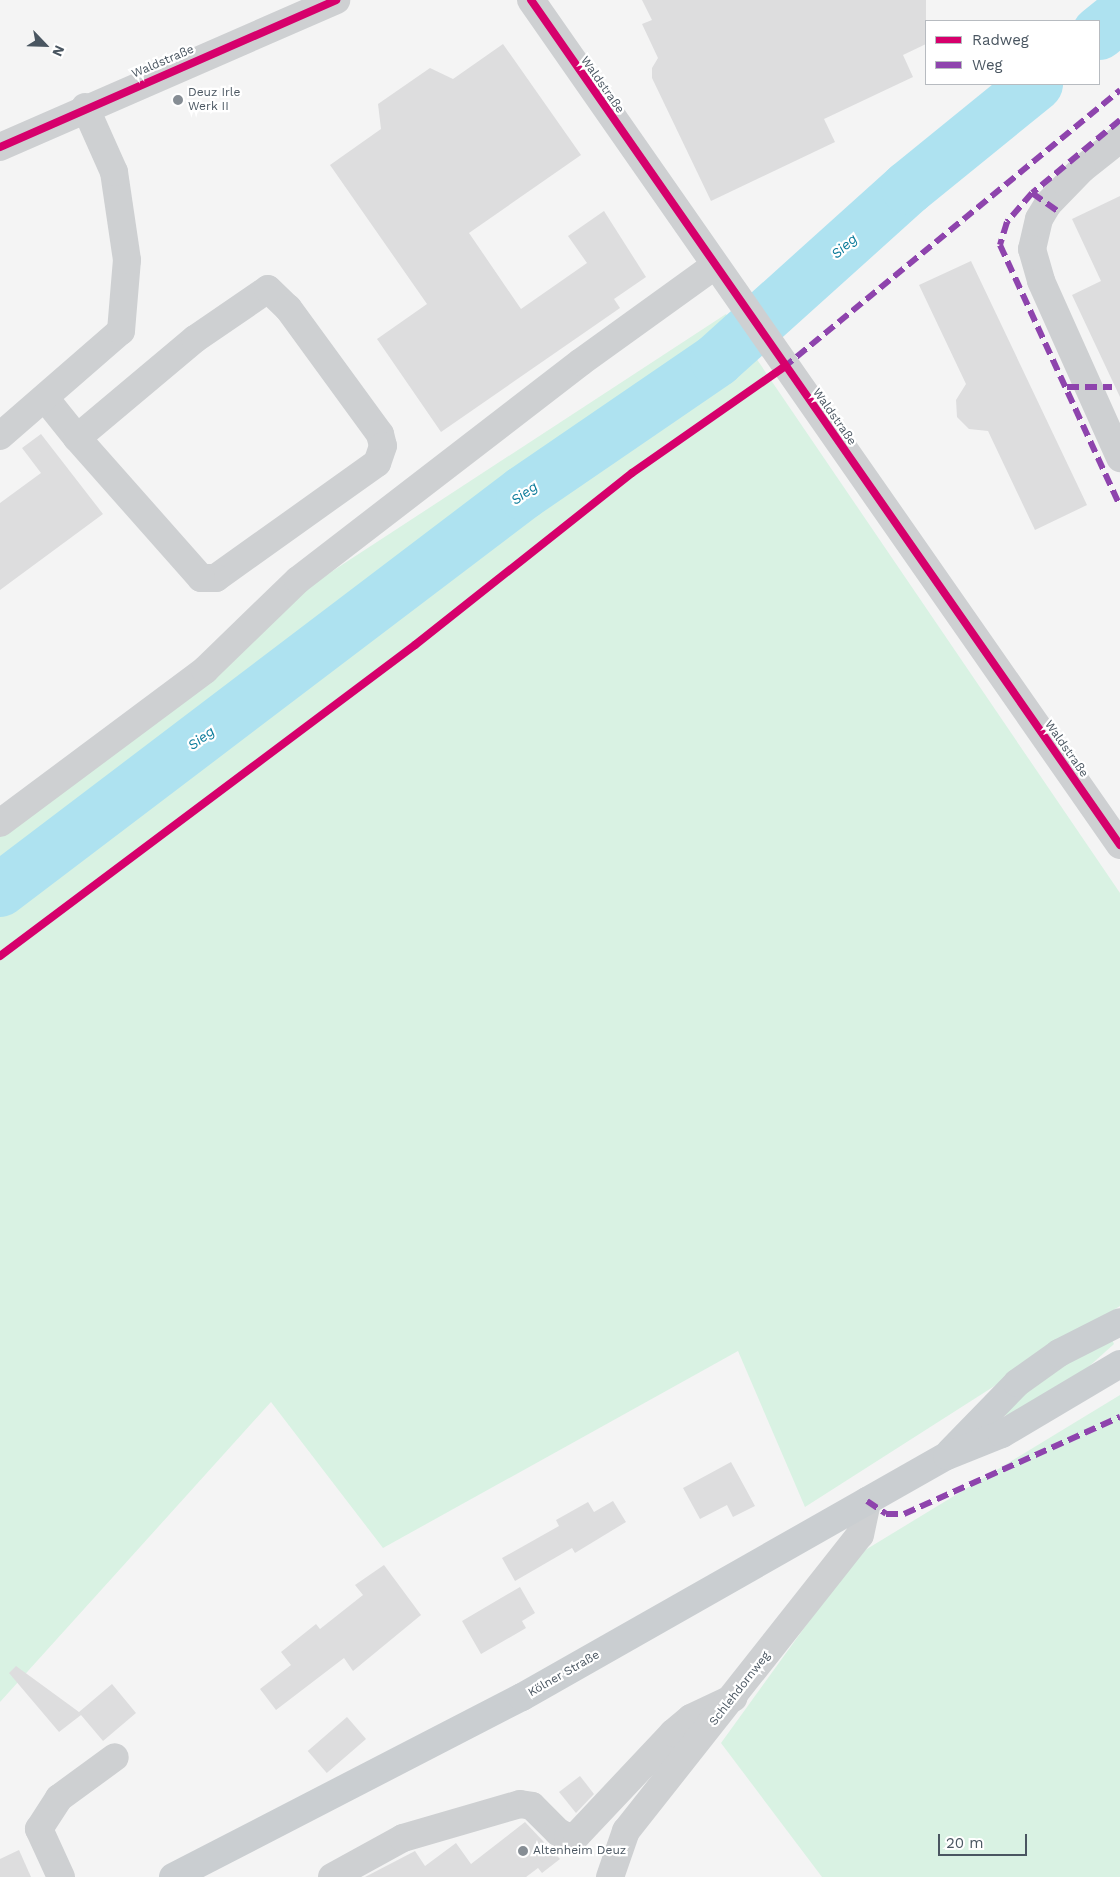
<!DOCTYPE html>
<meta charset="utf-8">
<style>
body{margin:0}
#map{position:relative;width:1120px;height:1877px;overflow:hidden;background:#f4f4f4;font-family:"Work Sans",sans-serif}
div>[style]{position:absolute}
.green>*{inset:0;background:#d9f2e3}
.river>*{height:54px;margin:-27px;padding:0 27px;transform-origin:27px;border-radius:27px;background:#aee2f0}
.building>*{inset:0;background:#ddddde;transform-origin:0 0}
.minor>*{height:28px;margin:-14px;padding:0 14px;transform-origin:14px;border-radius:14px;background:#ced0d2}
.major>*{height:28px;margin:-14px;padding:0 14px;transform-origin:14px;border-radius:14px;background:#caced1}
.quiet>*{height:6px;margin-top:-3px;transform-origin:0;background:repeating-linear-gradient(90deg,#8e44ad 0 12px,transparent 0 18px)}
.cycleway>*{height:8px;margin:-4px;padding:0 4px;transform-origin:4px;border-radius:4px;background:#d6006c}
.dots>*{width:14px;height:14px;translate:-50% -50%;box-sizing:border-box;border:2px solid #fff;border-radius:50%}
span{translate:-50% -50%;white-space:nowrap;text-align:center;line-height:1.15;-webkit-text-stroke:4.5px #fff;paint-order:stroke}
.street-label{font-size:12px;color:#4a5661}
.poi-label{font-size:12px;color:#4a5661}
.left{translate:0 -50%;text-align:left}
.water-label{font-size:14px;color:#0c7c9b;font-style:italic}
.legend{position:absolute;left:925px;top:20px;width:175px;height:65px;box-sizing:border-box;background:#fff;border:1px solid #b7bbc0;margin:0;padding:6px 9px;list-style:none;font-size:15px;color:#4a5661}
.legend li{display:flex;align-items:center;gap:10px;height:25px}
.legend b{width:25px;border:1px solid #b7bbc0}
.north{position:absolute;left:20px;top:20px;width:50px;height:50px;-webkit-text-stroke:4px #fff;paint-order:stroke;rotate:114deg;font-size:14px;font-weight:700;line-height:20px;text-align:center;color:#4a5661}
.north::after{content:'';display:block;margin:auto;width:18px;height:22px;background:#4a5661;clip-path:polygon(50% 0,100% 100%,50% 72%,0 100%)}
.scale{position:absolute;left:938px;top:1834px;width:89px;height:22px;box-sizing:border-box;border:2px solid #4a5661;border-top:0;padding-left:6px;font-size:15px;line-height:18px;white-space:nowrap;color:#4a5661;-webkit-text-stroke:4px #fff;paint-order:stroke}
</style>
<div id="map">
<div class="green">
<i style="clip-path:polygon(726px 314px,1120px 893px,1120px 1306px,805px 1507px,738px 1351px,383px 1548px,271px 1402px,0 1702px,0 832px,305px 589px)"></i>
<i style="clip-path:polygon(1111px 1337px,1114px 1344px,1085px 1370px,1006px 1416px,1002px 1411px,1040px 1377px)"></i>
<i style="clip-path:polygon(1120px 1395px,1120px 1877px,822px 1877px,721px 1743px,857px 1555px)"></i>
</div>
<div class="river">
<i style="left:1099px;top:33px;width:27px;rotate:-39deg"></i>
<i style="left:0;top:890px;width:657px;rotate:-37.2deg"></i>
<i style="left:523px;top:493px;width:235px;rotate:-34.4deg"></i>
<i style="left:717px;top:360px;width:257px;rotate:-42deg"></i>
<i style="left:908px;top:188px;width:165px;rotate:-39.1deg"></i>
</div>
<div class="building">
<i style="clip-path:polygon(642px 0,926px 0,926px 44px,903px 55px,913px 77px,824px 119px,835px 142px,711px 201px,652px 78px,652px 68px,658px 58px,642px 24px,652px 20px)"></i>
<i style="clip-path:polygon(503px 44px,581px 155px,469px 233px,521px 309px,587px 263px,568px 236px,604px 211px,646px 277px,614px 299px,620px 308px,441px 432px,377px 339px,427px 304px,330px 165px,381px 129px,378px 104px,430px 68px,453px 79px)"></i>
<i style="clip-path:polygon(1120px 196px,1120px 397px,1072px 295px,1101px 281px,1072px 219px)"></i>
<i style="clip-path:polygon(971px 261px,1087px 505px,1035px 530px,988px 431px,969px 429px,957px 417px,956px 400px,966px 384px,919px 285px)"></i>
<i style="clip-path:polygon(41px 434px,103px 514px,0 590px,0 503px,41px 473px,22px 448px)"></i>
<i style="clip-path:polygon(731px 1462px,755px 1506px,733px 1517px,727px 1505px,700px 1519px,683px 1488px)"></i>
<i style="clip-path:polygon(613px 1501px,626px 1522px,575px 1553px,572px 1548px,515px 1581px,502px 1558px,559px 1526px,556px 1520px,588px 1502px,594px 1512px)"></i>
<i style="clip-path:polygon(384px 1565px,421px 1615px,353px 1671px,344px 1658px,276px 1710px,260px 1689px,291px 1665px,281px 1652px,316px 1624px,320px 1629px,363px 1595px,355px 1585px)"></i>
<i style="clip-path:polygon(520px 1587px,535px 1613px,522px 1621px,526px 1628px,481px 1654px,462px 1621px)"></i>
<i style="clip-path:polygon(16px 1666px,79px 1712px,112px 1684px,136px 1713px,103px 1741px,81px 1715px,59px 1732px,9px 1673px)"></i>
<i style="left:347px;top:1717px;width:29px;height:52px;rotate:49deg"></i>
<i style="clip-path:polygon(580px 1776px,594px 1794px,576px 1813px,559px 1792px)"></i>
<i style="clip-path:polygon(525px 1822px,560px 1859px,542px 1873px,538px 1868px,526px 1877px,365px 1877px,415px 1851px,425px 1866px,456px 1843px,471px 1864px)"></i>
<i style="clip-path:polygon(19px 1850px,31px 1877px,0 1877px,0 1859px)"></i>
</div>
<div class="minor">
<i style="left:531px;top:0;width:1030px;rotate:55.12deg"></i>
<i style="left:1120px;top:139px;width:48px;rotate:141.7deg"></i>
<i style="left:1082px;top:169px;width:49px;rotate:134.2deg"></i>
<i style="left:1048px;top:204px;width:17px;rotate:121deg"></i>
<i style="left:1039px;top:219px;width:31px;rotate:103deg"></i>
<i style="left:1032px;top:249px;width:33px;rotate:74deg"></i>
<i style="left:1041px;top:281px;width:194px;rotate:65.9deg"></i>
<i style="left:0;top:147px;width:367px;rotate:-23.6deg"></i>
<i style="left:45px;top:398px;width:51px;rotate:51.3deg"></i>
<i style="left:77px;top:438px;width:154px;rotate:-40deg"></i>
<i style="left:195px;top:339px;width:88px;rotate:-34.4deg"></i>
<i style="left:268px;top:289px;width:28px;rotate:44deg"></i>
<i style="left:288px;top:308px;width:156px;rotate:53.9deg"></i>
<i style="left:380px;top:434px;width:12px;rotate:76deg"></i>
<i style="left:383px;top:446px;width:18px;rotate:109deg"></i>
<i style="left:377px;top:463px;width:198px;rotate:144.5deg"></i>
<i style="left:216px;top:578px;width:15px;rotate:180deg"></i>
<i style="left:201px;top:578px;width:187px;rotate:-131.5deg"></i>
<i style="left:0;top:436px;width:160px;rotate:-41deg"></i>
<i style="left:121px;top:331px;width:71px;rotate:-85.2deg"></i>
<i style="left:127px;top:260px;width:89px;rotate:-98.4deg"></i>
<i style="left:114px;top:172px;width:71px;rotate:-114deg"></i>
<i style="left:0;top:823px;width:256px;rotate:-36.7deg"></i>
<i style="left:205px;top:670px;width:129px;rotate:-44.1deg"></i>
<i style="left:298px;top:580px;width:357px;rotate:-37.6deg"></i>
<i style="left:581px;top:362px;width:164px;rotate:-35.8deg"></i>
<i style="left:61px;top:1877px;width:53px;rotate:-114.6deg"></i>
<i style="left:39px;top:1829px;width:37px;rotate:-57deg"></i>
<i style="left:59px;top:1798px;width:69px;rotate:-36.2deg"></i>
<i style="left:332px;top:1877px;width:81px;rotate:-28.8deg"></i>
<i style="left:403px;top:1838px;width:122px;rotate:-16.2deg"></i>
<i style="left:520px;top:1804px;width:12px;rotate:9deg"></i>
<i style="left:532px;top:1806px;width:37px;rotate:45deg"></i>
<i style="left:558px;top:1832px;width:11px;rotate:27deg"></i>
<i style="left:568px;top:1837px;width:9px;rotate:-13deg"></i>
<i style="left:577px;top:1835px;width:140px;rotate:-46.7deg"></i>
<i style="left:673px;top:1733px;width:23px;rotate:-40deg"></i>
<i style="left:691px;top:1718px;width:47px;rotate:-25.5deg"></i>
<i style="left:610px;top:1877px;width:49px;rotate:-70.8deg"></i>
<i style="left:626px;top:1831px;width:377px;rotate:-51.7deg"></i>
<i style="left:860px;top:1535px;width:35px;rotate:-78deg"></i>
</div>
<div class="major">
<i style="left:950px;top:1452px;width:96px;rotate:-45.8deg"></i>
<i style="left:1017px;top:1383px;width:52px;rotate:-35.5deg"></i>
<i style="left:1059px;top:1353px;width:68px;rotate:-26.9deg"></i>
<i style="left:173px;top:1877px;width:393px;rotate:-27.3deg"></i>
<i style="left:522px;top:1697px;width:489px;rotate:-29.6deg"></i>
<i style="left:947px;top:1456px;width:59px;rotate:-21.8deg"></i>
<i style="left:1002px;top:1434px;width:137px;rotate:-30.7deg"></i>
</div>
<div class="quiet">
<i style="left:1120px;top:120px;width:114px;rotate:140.3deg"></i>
<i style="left:1032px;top:193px;width:38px;rotate:131deg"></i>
<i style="left:1007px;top:222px;width:24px;rotate:107deg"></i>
<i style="left:1000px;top:245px;width:287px;rotate:65.3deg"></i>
<i style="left:1032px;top:193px;width:33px;rotate:35deg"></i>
<i style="left:783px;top:368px;width:437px;rotate:-39.5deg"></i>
<i style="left:1067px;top:387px;width:45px"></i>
<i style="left:867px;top:1501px;width:23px;rotate:34deg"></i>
<i style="left:886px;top:1514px;width:18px"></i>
<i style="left:904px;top:1514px;width:237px;rotate:-24.2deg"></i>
</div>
<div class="cycleway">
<i style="left:531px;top:0;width:1030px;rotate:55.12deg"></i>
<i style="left:0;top:147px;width:367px;rotate:-23.6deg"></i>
<i style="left:0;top:956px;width:519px;rotate:-36.85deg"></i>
<i style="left:415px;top:645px;width:277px;rotate:-38.4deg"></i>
<i style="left:632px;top:473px;width:185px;rotate:-34.9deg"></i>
</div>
<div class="dots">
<i style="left:178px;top:100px;background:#868d94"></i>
<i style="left:523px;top:1851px;background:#868d94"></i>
</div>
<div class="street-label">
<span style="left:163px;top:62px;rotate:-23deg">Waldstraße</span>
<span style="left:602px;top:85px;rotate:55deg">Waldstraße</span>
<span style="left:834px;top:417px;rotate:55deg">Waldstraße</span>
<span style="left:1066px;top:749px;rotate:55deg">Waldstraße</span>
<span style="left:564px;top:1674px;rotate:-30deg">Kölner Straße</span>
<span style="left:740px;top:1689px;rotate:-52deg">Schlehdornweg</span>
</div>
<div class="poi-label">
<span class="left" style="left:188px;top:100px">Deuz Irle<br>Werk II</span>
<span class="left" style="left:533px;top:1851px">Altenheim Deuz</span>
</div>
<div class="water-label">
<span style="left:844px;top:246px;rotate:-42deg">Sieg</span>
<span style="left:524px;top:493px;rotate:-36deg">Sieg</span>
<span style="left:201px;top:738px;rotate:-37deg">Sieg</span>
</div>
<ul class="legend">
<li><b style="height:6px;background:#d6006c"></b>Radweg</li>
<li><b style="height:6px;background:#8e44ad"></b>Weg</li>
</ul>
<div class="north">N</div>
<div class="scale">20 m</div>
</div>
